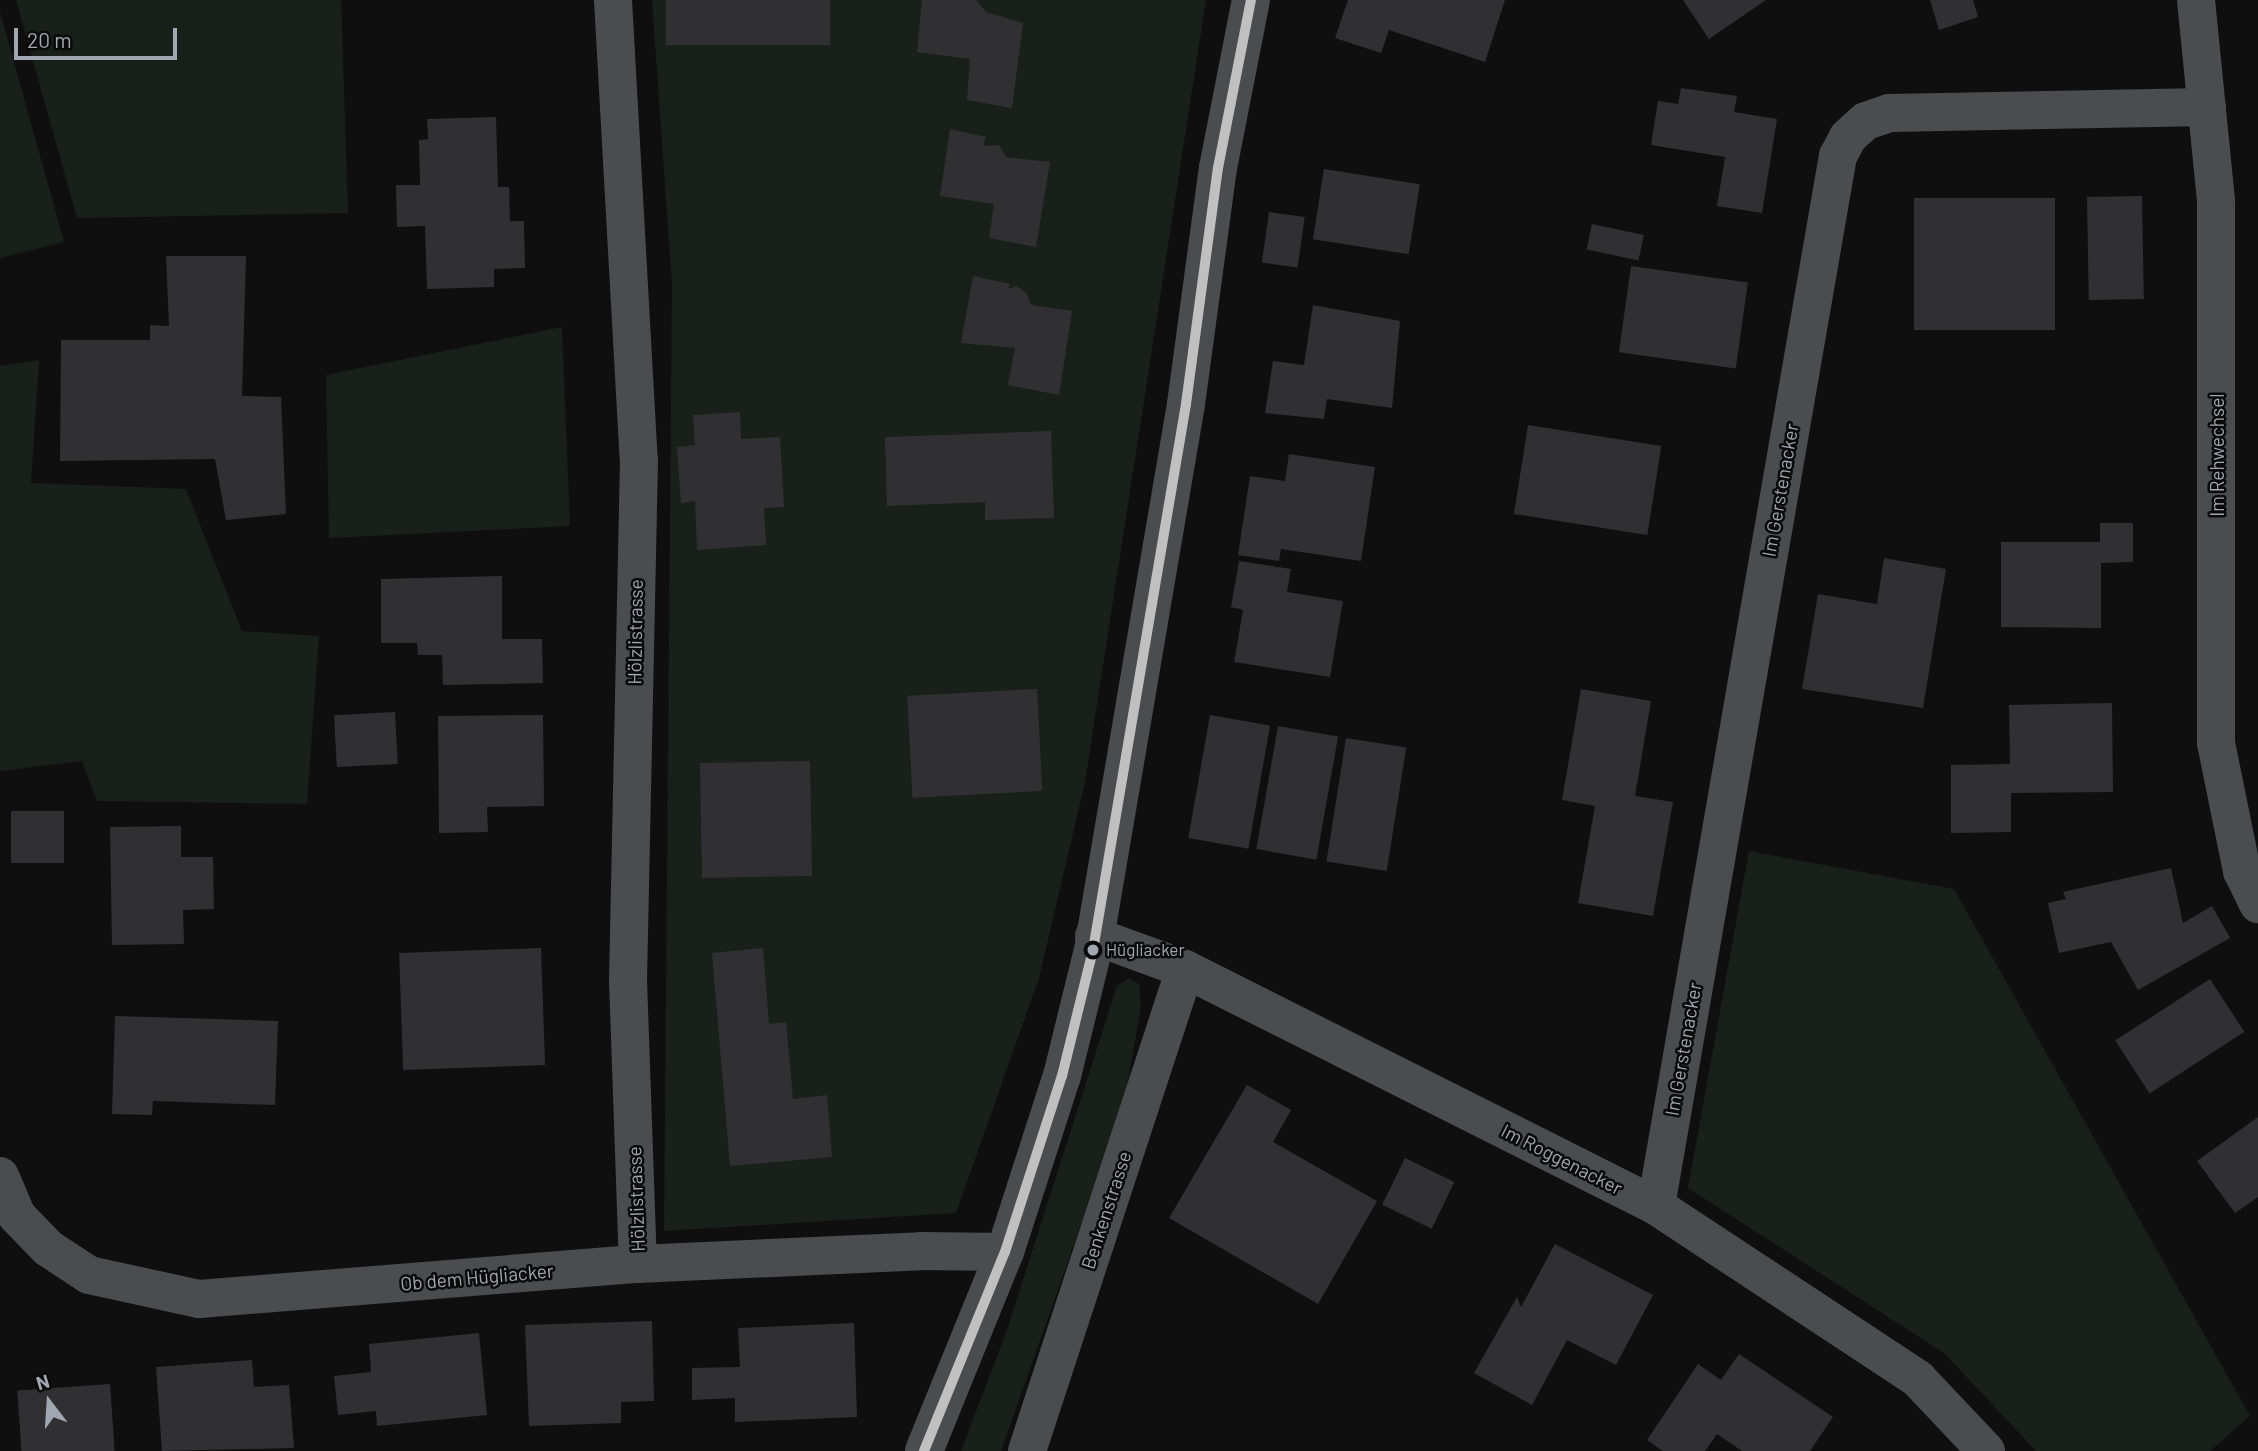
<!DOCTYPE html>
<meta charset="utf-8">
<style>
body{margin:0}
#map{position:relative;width:2258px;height:1451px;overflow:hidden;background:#0f0f10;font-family:Barlow,sans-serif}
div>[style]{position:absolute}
.green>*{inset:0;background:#19201a}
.building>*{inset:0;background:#303032;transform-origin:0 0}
.minor>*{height:38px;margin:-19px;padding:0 19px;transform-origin:19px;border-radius:19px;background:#4a4c4f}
.bus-1>*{height:10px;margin:-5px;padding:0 5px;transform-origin:5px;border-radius:5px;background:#c0c0c0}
.dots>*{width:19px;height:19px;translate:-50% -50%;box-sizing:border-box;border:4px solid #0a0a0b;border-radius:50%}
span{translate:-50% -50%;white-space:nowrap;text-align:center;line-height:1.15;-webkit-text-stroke:5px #0a0a0b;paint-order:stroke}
.bus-label{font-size:17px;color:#a0a7b1}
.left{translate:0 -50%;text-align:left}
.street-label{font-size:19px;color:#a0a7b1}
.north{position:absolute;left:14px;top:1367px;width:70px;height:70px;-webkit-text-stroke:5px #0a0a0b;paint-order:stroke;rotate:343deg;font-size:19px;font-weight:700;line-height:28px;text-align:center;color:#a0a7b1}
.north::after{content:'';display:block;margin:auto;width:24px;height:32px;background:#a0a7b1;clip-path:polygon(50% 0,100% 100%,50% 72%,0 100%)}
.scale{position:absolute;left:14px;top:28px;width:163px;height:32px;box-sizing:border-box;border:4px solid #a0a7b1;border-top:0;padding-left:9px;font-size:21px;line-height:24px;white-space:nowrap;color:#a0a7b1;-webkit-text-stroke:5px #0a0a0b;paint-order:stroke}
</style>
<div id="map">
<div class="green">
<i style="clip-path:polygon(16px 0,341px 0,348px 213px,77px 218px)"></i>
<i style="clip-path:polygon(652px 0,1206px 0,1085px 782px,1039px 978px,956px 1213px,664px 1231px,672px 284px)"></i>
<i style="clip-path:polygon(0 12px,64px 242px,0 258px)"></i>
<i style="clip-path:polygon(562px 327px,570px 526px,329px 538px,326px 375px)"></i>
<i style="clip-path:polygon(39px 360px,31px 483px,186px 489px,242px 631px,319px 636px,307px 804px,97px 801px,82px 761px,0 771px,0 366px)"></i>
<i style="clip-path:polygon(1749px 851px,1954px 889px,2250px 1416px,2210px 1451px,2036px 1451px,1944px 1353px,1688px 1188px)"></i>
<i style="clip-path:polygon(1129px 978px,1139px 984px,1141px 1007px,1124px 1103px,1001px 1451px,961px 1451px,1007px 1330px,1117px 986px)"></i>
</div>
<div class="building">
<i style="left:666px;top:0;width:164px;height:45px"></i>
<i style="clip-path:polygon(922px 0,976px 0,986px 12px,1023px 23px,1012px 108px,967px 100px,970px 59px,917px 52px)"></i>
<i style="clip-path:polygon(1348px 0,1505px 0,1485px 62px,1389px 30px,1381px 53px,1335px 38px)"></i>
<i style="clip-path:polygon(1683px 0,1766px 0,1709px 39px)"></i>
<i style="clip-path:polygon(1930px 0,1973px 0,1978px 17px,1939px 30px)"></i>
<i style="clip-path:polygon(1681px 88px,1737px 96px,1734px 112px,1777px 119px,1762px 213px,1717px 206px,1725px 157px,1651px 145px,1658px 101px,1678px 104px)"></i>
<i style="clip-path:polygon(496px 117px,498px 187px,509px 187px,510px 221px,524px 221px,525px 268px,494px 269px,494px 287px,427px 289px,425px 226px,397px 227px,396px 185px,420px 185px,419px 140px,428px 139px,427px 119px)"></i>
<i style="clip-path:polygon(950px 129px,986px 137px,983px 146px,999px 145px,1006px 157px,1050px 162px,1036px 247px,989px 238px,994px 204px,940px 196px)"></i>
<i style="left:1324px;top:169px;width:97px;height:71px;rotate:9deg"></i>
<i style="left:2142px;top:196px;width:103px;height:55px;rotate:89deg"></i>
<i style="left:1914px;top:198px;width:141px;height:132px"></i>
<i style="left:1269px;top:212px;width:36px;height:51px;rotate:8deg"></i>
<i style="left:1592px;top:224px;width:53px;height:26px;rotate:12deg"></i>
<i style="clip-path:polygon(166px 256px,246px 256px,242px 396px,281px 397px,286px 514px,226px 520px,215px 459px,60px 461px,61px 340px,150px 340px,150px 325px,169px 326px)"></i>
<i style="left:1631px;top:266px;width:118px;height:87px;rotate:8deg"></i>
<i style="clip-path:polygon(973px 276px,1010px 284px,1008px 289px,1017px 286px,1027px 294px,1031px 305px,1072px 311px,1059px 395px,1008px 385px,1015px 348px,961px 343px)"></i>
<i style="clip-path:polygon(1313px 305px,1400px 321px,1392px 408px,1327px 399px,1324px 419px,1265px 413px,1273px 361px,1304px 365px)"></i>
<i style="clip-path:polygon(740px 412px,741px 439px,780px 437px,784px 507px,764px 508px,766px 545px,697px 550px,695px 501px,681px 503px,677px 447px,695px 445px,693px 415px)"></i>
<i style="left:1528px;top:425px;width:135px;height:90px;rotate:9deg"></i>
<i style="clip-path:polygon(1051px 431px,1054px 518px,985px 520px,985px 502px,887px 506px,885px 437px)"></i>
<i style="clip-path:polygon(1289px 454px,1375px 467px,1361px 561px,1281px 549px,1279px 561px,1238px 555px,1250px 476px,1285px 481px)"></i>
<i style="clip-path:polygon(2100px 523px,2133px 523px,2133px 562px,2101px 563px,2101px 628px,2001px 627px,2001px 542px,2100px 542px)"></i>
<i style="clip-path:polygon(1884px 558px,1946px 569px,1923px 708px,1802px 689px,1818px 594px,1877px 604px)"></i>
<i style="clip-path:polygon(1239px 561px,1291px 569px,1287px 592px,1343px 601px,1330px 677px,1234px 662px,1243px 610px,1231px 607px)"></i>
<i style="clip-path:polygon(502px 576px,502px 639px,542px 639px,543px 683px,443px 685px,442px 655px,418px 655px,417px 643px,381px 643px,381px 579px)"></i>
<i style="left:1037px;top:689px;width:102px;height:130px;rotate:87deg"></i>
<i style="clip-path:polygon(1581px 689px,1651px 701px,1635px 796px,1673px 802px,1653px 916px,1578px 903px,1595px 806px,1562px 800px)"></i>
<i style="clip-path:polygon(2112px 703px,2113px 792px,2011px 793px,2011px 832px,1951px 833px,1951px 765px,2010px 764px,2009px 705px)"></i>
<i style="left:395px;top:712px;width:52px;height:61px;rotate:87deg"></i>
<i style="clip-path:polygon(543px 715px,544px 806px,487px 807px,488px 832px,439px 833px,438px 716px)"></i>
<i style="left:1210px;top:715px;width:61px;height:125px;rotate:10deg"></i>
<i style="left:1278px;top:726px;width:61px;height:125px;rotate:10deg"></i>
<i style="left:1346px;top:738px;width:61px;height:125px;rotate:9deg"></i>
<i style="left:810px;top:761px;width:115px;height:110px;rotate:89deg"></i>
<i style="left:11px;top:811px;width:53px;height:52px"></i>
<i style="clip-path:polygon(181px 826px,181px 857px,213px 857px,214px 909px,183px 910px,184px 944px,112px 945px,110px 827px)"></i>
<i style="clip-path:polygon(2171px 868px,2183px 923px,2212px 906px,2230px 938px,2138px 990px,2111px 942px,2059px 953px,2048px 903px,2066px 899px,2063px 892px)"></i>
<i style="left:541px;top:948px;width:117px;height:142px;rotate:88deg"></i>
<i style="clip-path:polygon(763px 948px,769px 1024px,786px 1022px,793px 1099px,827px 1095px,832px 1157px,730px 1166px,712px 953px)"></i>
<i style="left:2210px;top:979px;width:63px;height:113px;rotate:57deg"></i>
<i style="clip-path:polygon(115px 1016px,278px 1021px,275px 1105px,153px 1101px,152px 1115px,112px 1114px)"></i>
<i style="clip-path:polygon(1247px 1085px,1291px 1110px,1273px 1142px,1377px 1201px,1318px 1304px,1169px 1218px)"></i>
<i style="clip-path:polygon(2258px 1117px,2258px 1197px,2235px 1213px,2197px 1161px)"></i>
<i style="left:1405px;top:1158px;width:55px;height:52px;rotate:26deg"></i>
<i style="clip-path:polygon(1555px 1244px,1653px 1295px,1616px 1365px,1567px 1340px,1532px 1405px,1474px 1373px,1517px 1297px,1521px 1307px)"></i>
<i style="clip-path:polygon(652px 1321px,654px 1401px,621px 1402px,621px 1423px,529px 1426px,525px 1325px)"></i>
<i style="clip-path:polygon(854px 1323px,857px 1417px,735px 1422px,735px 1398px,692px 1400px,692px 1368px,740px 1367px,738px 1328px)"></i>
<i style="clip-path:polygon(479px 1333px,487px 1415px,377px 1426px,376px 1411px,338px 1415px,334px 1376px,371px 1372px,369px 1344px)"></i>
<i style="clip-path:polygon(1739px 1354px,1833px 1417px,1810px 1451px,1742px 1451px,1717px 1434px,1705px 1451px,1663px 1451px,1647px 1440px,1698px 1364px,1721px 1380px)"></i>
<i style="clip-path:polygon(252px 1360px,254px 1387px,289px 1385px,294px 1448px,162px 1451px,156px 1367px)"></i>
<i style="left:110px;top:1384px;width:67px;height:93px;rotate:86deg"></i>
</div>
<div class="minor">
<i style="left:613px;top:0;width:461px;rotate:86.8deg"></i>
<i style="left:639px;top:460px;width:520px;rotate:91.21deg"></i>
<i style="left:628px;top:980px;width:284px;rotate:88deg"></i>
<i style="left:2196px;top:0;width:203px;rotate:84.3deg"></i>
<i style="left:2216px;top:202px;width:541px;rotate:90deg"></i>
<i style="left:2216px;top:743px;width:131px;rotate:78.5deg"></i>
<i style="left:2242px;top:871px;width:37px;rotate:64deg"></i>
<i style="left:1094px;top:936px;width:97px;rotate:19.9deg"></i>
<i style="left:1185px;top:969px;width:527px;rotate:26.71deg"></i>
<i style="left:1656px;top:1206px;width:314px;rotate:33.4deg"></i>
<i style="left:1918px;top:1379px;width:99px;rotate:46.6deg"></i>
<i style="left:0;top:1176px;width:43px;rotate:67deg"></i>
<i style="left:17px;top:1216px;width:45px;rotate:45.9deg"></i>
<i style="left:48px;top:1248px;width:49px;rotate:33.4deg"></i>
<i style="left:89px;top:1275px;width:113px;rotate:12.3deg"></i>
<i style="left:199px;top:1299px;width:440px;rotate:-4.6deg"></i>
<i style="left:638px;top:1264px;width:283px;rotate:-2.6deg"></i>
<i style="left:921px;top:1251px;width:84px;rotate:0.7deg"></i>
<i style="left:1656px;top:1206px;width:1066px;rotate:-80.17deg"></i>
<i style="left:1838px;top:156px;width:21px;rotate:-62deg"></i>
<i style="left:1848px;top:137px;width:24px;rotate:-42deg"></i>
<i style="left:1866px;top:121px;width:24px;rotate:-19deg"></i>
<i style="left:1889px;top:113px;width:318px;rotate:-1.1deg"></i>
<i style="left:924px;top:1451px;width:215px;rotate:-67.9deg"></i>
<i style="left:1005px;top:1252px;width:185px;rotate:-72.1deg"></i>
<i style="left:1062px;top:1076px;width:130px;rotate:-76.2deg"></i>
<i style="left:1093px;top:950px;width:554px;rotate:-80.33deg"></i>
<i style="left:1186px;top:404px;width:238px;rotate:-82.3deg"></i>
<i style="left:1218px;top:168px;width:171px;rotate:-78.9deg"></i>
<i style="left:1027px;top:1451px;width:507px;rotate:-71.85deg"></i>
</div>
<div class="bus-1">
<i style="left:924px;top:1451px;width:215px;rotate:-67.9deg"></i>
<i style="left:1005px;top:1252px;width:185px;rotate:-72.1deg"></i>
<i style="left:1062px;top:1076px;width:130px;rotate:-76.2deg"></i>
<i style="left:1093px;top:950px;width:554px;rotate:-80.33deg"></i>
<i style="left:1186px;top:404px;width:238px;rotate:-82.3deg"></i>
<i style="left:1218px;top:168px;width:171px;rotate:-78.9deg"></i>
</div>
<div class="dots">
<i style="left:1093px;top:950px;background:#a0a7b1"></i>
</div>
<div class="bus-label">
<span class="left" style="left:1106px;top:950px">Hügliacker</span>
</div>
<div class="street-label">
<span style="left:2217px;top:455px;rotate:-90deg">Im Rehwechsel</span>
<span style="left:1780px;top:490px;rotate:-80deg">Im Gerstenacker</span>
<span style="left:635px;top:632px;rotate:-89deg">Hölzlistrasse</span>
<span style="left:1683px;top:1049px;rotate:-80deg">Im Gerstenacker</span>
<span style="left:1562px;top:1159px;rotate:27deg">Im Roggenacker</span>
<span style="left:636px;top:1199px;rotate:-92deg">Hölzlistrasse</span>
<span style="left:1106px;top:1210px;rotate:-72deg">Benkenstrasse</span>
<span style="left:477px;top:1277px;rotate:-5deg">Ob dem Hügliacker</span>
</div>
<div class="north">N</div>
<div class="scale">20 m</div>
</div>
